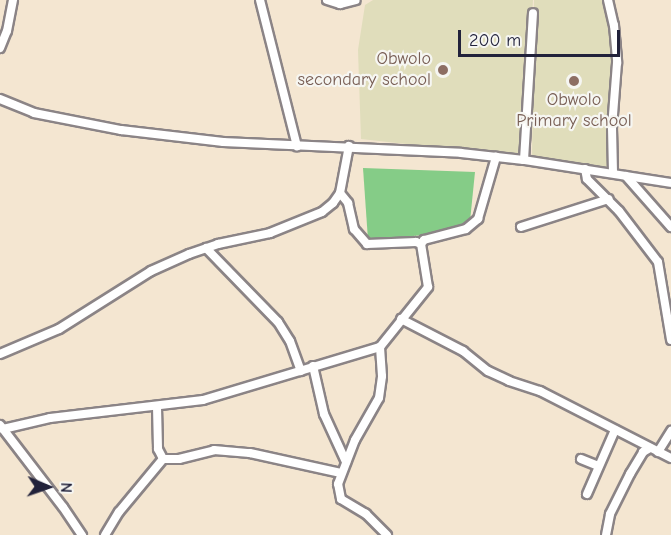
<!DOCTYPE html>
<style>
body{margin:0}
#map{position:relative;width:671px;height:535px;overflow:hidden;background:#f4e6d1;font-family:"Comic Neue",sans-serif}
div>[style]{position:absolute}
.built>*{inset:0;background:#e0ddbb}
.green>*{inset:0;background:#85cc87}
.roads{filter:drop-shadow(2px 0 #8b8486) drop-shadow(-2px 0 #8b8486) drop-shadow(0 2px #8b8486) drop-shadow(0 -2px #8b8486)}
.minor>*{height:8px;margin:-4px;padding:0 4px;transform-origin:4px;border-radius:4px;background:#fff}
.dots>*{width:16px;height:16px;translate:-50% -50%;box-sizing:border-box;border:3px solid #f6f6f2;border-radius:50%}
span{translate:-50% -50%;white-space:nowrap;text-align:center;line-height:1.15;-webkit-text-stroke:4.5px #f6f6f2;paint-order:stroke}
.education-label{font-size:18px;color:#785e54}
.right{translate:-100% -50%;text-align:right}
.north{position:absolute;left:18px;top:457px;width:60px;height:60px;-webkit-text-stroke:4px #f6f6f2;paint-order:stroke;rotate:92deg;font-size:16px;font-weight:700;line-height:24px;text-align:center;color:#22223b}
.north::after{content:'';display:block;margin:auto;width:21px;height:27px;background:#22223b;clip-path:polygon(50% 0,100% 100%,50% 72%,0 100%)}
.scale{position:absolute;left:458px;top:30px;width:162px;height:27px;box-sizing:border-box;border:3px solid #22223b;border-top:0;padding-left:8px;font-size:18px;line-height:21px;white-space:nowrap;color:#22223b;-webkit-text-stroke:4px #f6f6f2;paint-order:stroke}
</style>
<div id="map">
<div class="built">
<i style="clip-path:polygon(373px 0,533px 0,523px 157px,361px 139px,358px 50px,365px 5px)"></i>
<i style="clip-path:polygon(534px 0,606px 0,615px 63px,612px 171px,532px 157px)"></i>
</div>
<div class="green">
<i style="clip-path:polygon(363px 168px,475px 172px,469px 231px,368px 240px)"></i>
</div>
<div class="roads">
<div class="minor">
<i style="left:260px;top:0;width:151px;rotate:75.8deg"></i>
<i style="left:327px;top:0;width:14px;rotate:17deg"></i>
<i style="left:340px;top:4px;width:16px;rotate:-14deg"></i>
<i style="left:608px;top:0;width:26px;rotate:77deg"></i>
<i style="left:614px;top:25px;width:38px;rotate:85deg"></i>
<i style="left:617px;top:63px;width:65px;rotate:94.4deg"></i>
<i style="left:612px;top:128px;width:45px;rotate:88.7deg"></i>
<i style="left:0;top:48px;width:18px;rotate:-68deg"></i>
<i style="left:7px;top:31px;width:32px;rotate:-79deg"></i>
<i style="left:0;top:99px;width:37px;rotate:22deg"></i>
<i style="left:34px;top:113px;width:89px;rotate:11.1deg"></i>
<i style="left:121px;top:130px;width:103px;rotate:6.7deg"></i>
<i style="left:223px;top:142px;width:238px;rotate:2.6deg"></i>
<i style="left:461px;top:153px;width:63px;rotate:6.3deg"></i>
<i style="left:524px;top:160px;width:149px;rotate:8.9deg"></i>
<i style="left:524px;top:160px;width:147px;rotate:-86.5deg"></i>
<i style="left:585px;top:169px;width:10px;rotate:79deg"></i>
<i style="left:587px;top:179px;width:45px;rotate:45deg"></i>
<i style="left:619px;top:211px;width:64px;rotate:52.6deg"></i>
<i style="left:658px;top:262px;width:79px;rotate:80.5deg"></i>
<i style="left:626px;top:176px;width:68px;rotate:48.6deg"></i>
<i style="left:340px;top:193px;width:13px;rotate:51deg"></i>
<i style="left:348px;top:203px;width:27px;rotate:77deg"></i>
<i style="left:354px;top:229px;width:20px;rotate:49deg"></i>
<i style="left:367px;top:244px;width:49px;rotate:-2.3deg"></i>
<i style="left:416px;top:242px;width:5px;rotate:22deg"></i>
<i style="left:521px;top:227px;width:92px;rotate:-17.7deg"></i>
<i style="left:206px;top:248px;width:103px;rotate:45.8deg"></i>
<i style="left:278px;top:322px;width:22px;rotate:58deg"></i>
<i style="left:290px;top:341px;width:32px;rotate:70deg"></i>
<i style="left:401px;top:319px;width:70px;rotate:27.3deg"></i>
<i style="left:463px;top:351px;width:32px;rotate:39deg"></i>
<i style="left:488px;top:371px;width:23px;rotate:25deg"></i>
<i style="left:509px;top:381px;width:33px;rotate:18deg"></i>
<i style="left:540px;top:391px;width:147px;rotate:27.1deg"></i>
<i style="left:0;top:354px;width:64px;rotate:-23deg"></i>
<i style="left:59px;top:329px;width:109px;rotate:-32.2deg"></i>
<i style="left:151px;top:271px;width:42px;rotate:-24.1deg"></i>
<i style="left:189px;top:254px;width:31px;rotate:-19deg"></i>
<i style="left:218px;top:244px;width:53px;rotate:-11.9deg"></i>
<i style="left:270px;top:233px;width:56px;rotate:-22deg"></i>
<i style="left:322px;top:212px;width:14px;rotate:-39deg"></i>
<i style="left:333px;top:203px;width:12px;rotate:-55deg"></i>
<i style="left:340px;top:193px;width:48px;rotate:-79.2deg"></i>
<i style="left:313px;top:366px;width:49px;rotate:77.1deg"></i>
<i style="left:324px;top:414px;width:53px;rotate:65.4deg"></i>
<i style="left:157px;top:407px;width:42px;rotate:88.6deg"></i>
<i style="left:158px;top:449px;width:11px;rotate:63deg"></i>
<i style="left:0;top:425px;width:103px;rotate:52.5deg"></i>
<i style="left:63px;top:507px;width:34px;rotate:56deg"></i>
<i style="left:3px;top:429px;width:48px;rotate:-13.2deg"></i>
<i style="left:50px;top:418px;width:154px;rotate:-6.7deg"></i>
<i style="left:203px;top:400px;width:185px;rotate:-16.7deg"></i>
<i style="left:658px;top:452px;width:25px;rotate:-58deg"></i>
<i style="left:581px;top:459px;width:18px;rotate:22deg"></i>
<i style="left:587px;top:494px;width:70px;rotate:-66.4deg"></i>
<i style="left:105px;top:535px;width:27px;rotate:-59deg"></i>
<i style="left:119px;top:512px;width:69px;rotate:-50.3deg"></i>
<i style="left:163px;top:459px;width:16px"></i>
<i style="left:179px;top:459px;width:36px;rotate:-14deg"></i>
<i style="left:214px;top:450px;width:36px;rotate:5deg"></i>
<i style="left:250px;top:453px;width:93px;rotate:12.4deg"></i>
<i style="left:387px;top:535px;width:30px;rotate:-135deg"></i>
<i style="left:366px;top:514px;width:29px;rotate:-149deg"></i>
<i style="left:341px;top:499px;width:15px;rotate:-101deg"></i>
<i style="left:338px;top:484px;width:47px;rotate:-68.9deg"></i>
<i style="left:355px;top:440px;width:48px;rotate:-60.3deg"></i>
<i style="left:379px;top:398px;width:22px;rotate:-82deg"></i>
<i style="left:382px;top:376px;width:29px;rotate:-94deg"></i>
<i style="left:380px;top:347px;width:77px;rotate:-51.3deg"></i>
<i style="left:428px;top:287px;width:44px;rotate:-99.2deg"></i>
<i style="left:421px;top:244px;width:5px;rotate:-53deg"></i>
<i style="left:424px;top:240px;width:43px;rotate:-14.7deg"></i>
<i style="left:466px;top:229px;width:16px;rotate:-40deg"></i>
<i style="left:478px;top:219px;width:65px;rotate:-73.8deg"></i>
<i style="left:606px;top:535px;width:21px;rotate:-79deg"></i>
<i style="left:610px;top:514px;width:45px;rotate:-63.4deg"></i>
<i style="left:630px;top:474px;width:26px;rotate:-59deg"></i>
<i style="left:643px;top:452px;width:8px;rotate:-30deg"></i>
</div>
</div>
<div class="dots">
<i style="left:443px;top:70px;background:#8d6e63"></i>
<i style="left:574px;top:81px;background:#8d6e63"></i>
</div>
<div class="education-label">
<span class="right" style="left:431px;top:70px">Obwolo<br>secondary school</span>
<span style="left:574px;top:111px">Obwolo<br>Primary school</span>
</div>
<div class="north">N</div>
<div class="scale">200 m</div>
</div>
